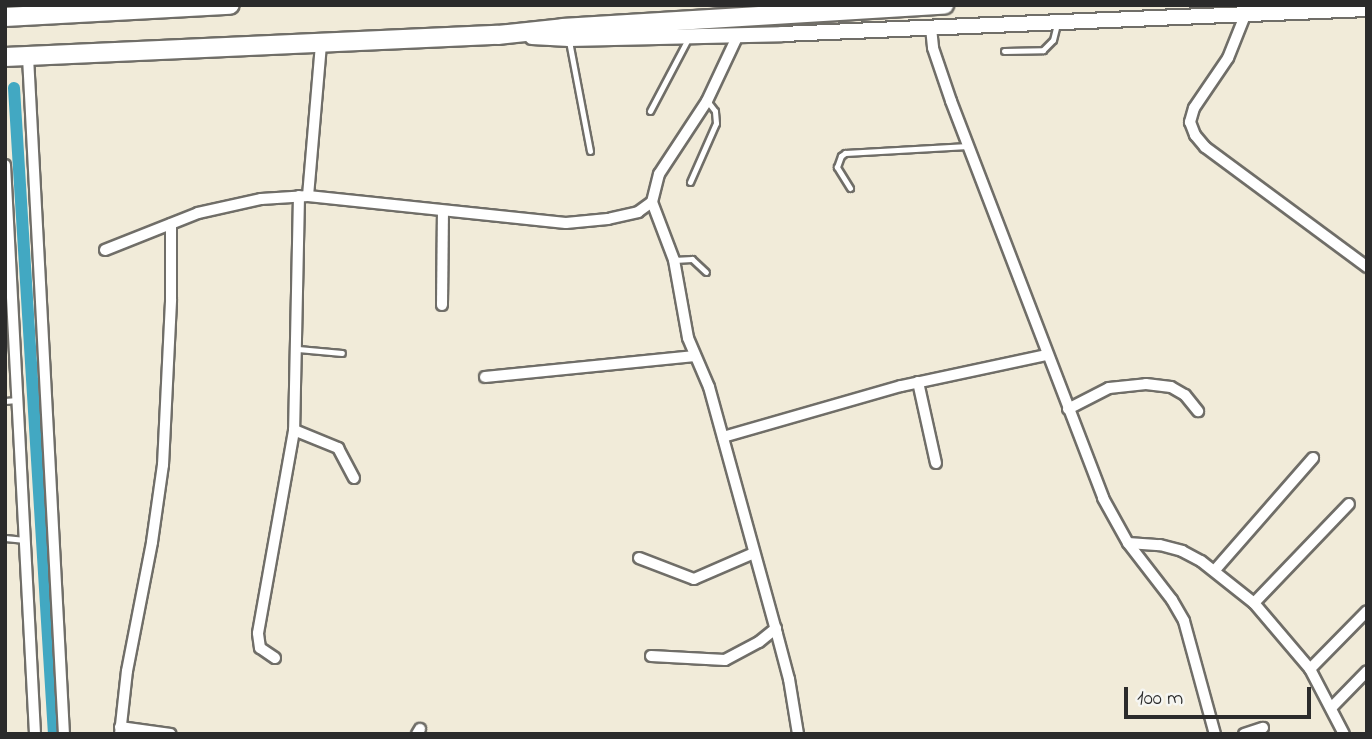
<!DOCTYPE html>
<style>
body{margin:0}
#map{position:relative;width:1372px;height:739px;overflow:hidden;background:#f1ebd9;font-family:"Indie Flower",sans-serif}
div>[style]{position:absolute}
.canal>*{height:12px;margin:-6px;padding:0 6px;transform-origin:6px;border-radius:6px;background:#42a8c2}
.roads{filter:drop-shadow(2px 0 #706e68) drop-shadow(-2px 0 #706e68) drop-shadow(0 2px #706e68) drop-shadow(0 -2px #706e68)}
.service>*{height:5px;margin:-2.5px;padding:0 2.5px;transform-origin:2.5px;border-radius:2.5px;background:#fff}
.minor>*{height:10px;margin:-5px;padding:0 5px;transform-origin:5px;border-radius:5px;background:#fff}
.secondary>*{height:14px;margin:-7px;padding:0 7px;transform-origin:7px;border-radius:7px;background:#fff}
.trunk>*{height:18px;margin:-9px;padding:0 9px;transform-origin:9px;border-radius:9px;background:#fff}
span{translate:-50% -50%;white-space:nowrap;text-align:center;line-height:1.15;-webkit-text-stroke:5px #f6f6f2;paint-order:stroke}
.frame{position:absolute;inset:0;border:7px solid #2b2b2b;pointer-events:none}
.scale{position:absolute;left:1124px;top:687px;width:187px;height:32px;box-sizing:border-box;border:4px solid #2b2b2b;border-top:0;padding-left:9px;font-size:21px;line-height:24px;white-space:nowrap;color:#2b2b2b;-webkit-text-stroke:5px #f6f6f2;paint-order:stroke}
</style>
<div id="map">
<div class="canal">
<i style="left:14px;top:88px;width:647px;rotate:86.46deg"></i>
</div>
<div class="roads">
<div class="service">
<i style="left:569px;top:41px;width:112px;rotate:79.2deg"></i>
<i style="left:1004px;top:51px;width:39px;rotate:-1deg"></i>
<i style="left:1043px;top:50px;width:14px;rotate:-45deg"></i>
<i style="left:1053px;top:40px;width:16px;rotate:-76deg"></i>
<i style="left:650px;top:111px;width:81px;rotate:-62.2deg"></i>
<i style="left:690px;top:182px;width:64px;rotate:-66.2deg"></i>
<i style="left:716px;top:123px;width:12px;rotate:-95deg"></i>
<i style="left:715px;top:111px;width:11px;rotate:-128deg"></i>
<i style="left:850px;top:188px;width:25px;rotate:-122deg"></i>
<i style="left:837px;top:167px;width:12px;rotate:-70deg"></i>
<i style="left:841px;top:156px;width:5px;rotate:-37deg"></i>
<i style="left:845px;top:153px;width:123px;rotate:-3.3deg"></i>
<i style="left:674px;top:260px;width:18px;rotate:-3deg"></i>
<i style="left:692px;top:259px;width:19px;rotate:43deg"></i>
<i style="left:298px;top:349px;width:44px;rotate:5.2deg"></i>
<i style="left:5px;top:401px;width:12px;rotate:-5deg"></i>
<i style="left:5px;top:538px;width:20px;rotate:6deg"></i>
</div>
<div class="minor">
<i style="left:1246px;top:13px;width:48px;rotate:111.8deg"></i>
<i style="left:1228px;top:58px;width:60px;rotate:124.2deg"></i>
<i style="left:1194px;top:108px;width:15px;rotate:106deg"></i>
<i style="left:1190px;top:122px;width:14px;rotate:69deg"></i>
<i style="left:1195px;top:135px;width:16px;rotate:50deg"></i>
<i style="left:1205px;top:147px;width:202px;rotate:36.5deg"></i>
<i style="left:931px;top:28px;width:20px;rotate:84deg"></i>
<i style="left:933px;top:48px;width:56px;rotate:71.2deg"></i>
<i style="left:951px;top:101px;width:425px;rotate:69deg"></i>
<i style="left:1103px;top:498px;width:51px;rotate:60.9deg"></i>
<i style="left:1128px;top:543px;width:72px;rotate:52.3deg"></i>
<i style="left:1172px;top:600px;width:24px;rotate:60deg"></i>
<i style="left:1184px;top:621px;width:117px;rotate:74.7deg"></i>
<i style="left:738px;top:35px;width:73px;rotate:115.2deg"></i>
<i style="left:707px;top:101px;width:87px;rotate:123.3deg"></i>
<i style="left:659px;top:174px;width:29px;rotate:104deg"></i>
<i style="left:652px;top:202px;width:62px;rotate:69.2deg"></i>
<i style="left:674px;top:260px;width:79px;rotate:79.8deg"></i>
<i style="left:688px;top:338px;width:53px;rotate:66.8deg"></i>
<i style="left:709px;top:387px;width:256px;rotate:74.6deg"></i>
<i style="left:777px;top:634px;width:47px;rotate:75.1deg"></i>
<i style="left:789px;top:679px;width:56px;rotate:80.7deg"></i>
<i style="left:28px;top:57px;width:678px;rotate:86.96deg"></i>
<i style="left:5px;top:165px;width:570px;rotate:86.98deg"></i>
<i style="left:299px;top:196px;width:234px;rotate:91.2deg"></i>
<i style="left:294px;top:430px;width:48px;rotate:22.2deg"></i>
<i style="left:338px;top:448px;width:34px;rotate:62deg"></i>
<i style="left:308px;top:196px;width:154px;rotate:-85.1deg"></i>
<i style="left:105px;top:250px;width:100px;rotate:-21.7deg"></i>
<i style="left:198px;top:213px;width:65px;rotate:-12.5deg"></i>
<i style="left:261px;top:199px;width:47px;rotate:-3.7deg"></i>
<i style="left:308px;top:196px;width:259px;rotate:6deg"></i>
<i style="left:566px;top:223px;width:42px;rotate:-5.4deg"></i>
<i style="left:608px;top:219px;width:31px;rotate:-13deg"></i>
<i style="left:638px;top:212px;width:17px;rotate:-36deg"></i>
<i style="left:442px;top:305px;width:92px;rotate:-89.4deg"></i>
<i style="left:485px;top:377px;width:211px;rotate:-5.7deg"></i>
<i style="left:918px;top:382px;width:83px;rotate:77.5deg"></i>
<i style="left:1068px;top:409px;width:46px;rotate:-27.1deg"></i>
<i style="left:1109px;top:388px;width:37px;rotate:-6deg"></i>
<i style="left:1146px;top:384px;width:25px;rotate:7deg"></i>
<i style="left:1171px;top:387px;width:16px;rotate:30deg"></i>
<i style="left:1185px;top:395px;width:21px;rotate:51deg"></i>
<i style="left:723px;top:437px;width:185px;rotate:-16deg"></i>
<i style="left:901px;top:386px;width:149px;rotate:-12deg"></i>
<i style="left:1128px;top:543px;width:32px;rotate:4deg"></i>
<i style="left:1160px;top:545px;width:23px;rotate:15deg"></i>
<i style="left:1182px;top:551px;width:21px;rotate:28deg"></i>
<i style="left:1201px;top:561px;width:68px;rotate:38.4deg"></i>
<i style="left:1254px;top:603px;width:87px;rotate:49.7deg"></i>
<i style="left:1310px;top:669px;width:73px;rotate:62.4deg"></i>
<i style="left:639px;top:558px;width:59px;rotate:20.9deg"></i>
<i style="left:694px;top:579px;width:65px;rotate:-23.4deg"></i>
<i style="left:1215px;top:570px;width:149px;rotate:-48.8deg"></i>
<i style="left:1254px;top:603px;width:137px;rotate:-46.2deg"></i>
<i style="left:651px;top:656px;width:74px;rotate:3.1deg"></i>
<i style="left:725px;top:660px;width:38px;rotate:-28deg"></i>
<i style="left:759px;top:642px;width:22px;rotate:-39deg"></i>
<i style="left:275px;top:658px;width:18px;rotate:-146deg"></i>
<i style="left:260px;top:648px;width:15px;rotate:-98deg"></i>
<i style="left:258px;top:633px;width:206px;rotate:-79.9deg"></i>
<i style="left:1310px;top:669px;width:81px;rotate:-45.5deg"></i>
<i style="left:1332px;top:707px;width:50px;rotate:-45.8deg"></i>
<i style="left:120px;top:727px;width:51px;rotate:7.8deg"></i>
<i style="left:120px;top:734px;width:63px;rotate:-83.7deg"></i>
<i style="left:127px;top:671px;width:131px;rotate:-79deg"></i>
<i style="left:152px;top:542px;width:78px;rotate:-81.9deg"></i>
<i style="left:163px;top:465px;width:166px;rotate:-87.2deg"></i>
<i style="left:171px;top:299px;width:75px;rotate:-90deg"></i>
<i style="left:417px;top:734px;width:6px;rotate:-59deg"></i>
<i style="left:1244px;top:734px;width:20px;rotate:-18deg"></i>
</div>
<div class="secondary">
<i style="left:532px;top:37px;width:37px;rotate:3deg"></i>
<i style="left:569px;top:39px;width:213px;rotate:-1.3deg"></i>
<i style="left:782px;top:34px;width:586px;rotate:-2.45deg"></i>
</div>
<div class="trunk">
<i style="left:5px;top:17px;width:225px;rotate:-3.1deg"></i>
<i style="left:5px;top:57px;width:493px;rotate:-2.6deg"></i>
<i style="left:498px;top:35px;width:65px;rotate:-6.1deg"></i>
<i style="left:563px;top:28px;width:382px;rotate:-3.5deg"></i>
</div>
</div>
<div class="frame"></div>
<div class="scale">100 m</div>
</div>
